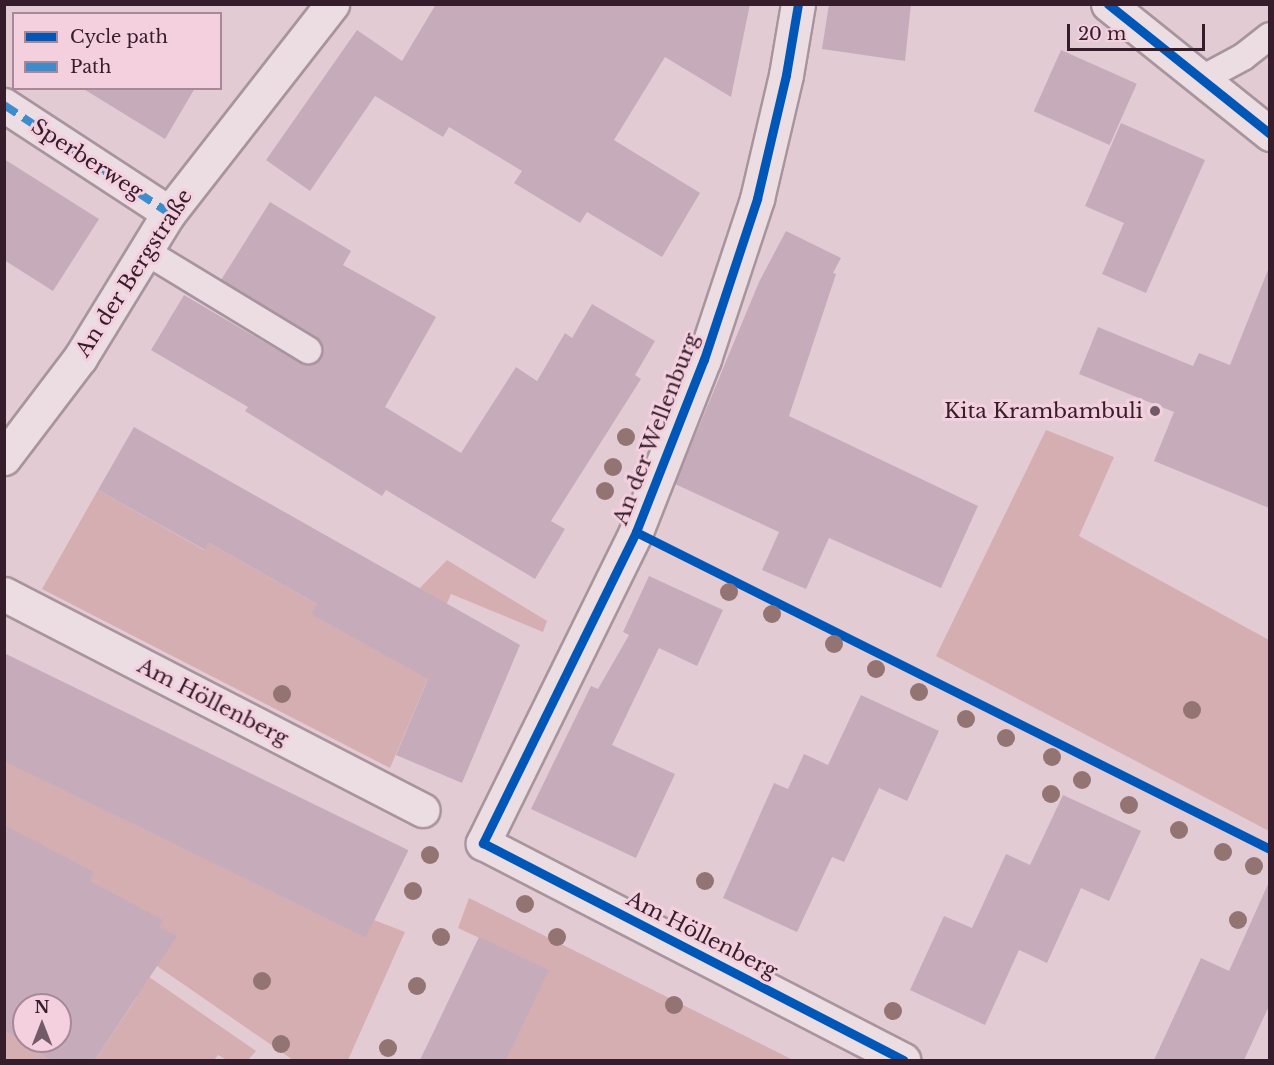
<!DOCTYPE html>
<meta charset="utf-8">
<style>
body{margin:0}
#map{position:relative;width:1274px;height:1065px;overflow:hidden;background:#e3cbd4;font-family:"Libre Baskerville",serif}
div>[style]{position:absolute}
.green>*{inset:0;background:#d5aeb1}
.building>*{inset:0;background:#c6acbb;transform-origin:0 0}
.roads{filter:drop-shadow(2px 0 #a8949d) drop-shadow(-2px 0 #a8949d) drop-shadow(0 2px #a8949d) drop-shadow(0 -2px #a8949d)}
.service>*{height:26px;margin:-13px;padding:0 13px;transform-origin:13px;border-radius:13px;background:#ebdde2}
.minor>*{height:33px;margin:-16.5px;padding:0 16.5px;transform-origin:16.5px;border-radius:16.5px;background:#ebdde2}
.quiet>*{height:8px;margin-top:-4px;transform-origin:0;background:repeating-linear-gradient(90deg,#3d8dcd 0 15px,transparent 0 23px)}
.cycleway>*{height:9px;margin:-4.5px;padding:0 4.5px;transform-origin:4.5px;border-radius:4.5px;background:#0057b8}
.trees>*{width:18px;height:18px;margin:-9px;border-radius:50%;background:#937473}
.dots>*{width:16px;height:16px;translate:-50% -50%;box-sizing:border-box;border:3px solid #f4d0de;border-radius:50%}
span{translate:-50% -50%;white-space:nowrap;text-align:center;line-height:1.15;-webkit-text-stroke:6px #f4d0de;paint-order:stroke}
.street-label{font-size:21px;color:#351d2c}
.poi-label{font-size:21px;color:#351d2c}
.right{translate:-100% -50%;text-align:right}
.frame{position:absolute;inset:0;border:6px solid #351d2c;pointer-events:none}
.legend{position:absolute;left:12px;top:12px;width:210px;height:78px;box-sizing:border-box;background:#f4d0de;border:2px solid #a88897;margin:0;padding:8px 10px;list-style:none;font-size:18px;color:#351d2c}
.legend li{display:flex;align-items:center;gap:12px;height:30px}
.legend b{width:30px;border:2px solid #a88897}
.north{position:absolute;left:12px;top:993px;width:60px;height:60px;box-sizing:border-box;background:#f4d0de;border:2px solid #a88897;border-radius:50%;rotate:0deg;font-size:16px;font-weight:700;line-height:24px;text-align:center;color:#351d2c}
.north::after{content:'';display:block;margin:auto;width:21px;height:27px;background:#725a67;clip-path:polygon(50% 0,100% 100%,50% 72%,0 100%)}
.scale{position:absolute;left:1067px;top:24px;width:138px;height:27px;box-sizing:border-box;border:3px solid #351d2c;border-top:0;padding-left:8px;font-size:18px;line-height:21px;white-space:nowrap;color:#351d2c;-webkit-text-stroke:4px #f4d0de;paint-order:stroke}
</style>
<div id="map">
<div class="green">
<i style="clip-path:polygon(1046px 430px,1114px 457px,1079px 536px,1269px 640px,1269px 831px,936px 656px)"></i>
<i style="clip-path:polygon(98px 490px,204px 550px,209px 543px,317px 604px,312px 614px,419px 589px,447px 560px,547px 621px,543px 632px,451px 594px,433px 636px,444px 641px,390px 768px,42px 589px)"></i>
<i style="clip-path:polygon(4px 750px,368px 929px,374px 920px,405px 932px,348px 1060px,293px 1060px,5px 861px)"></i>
<i style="clip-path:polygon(469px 898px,793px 1060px,505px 1060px,548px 970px,458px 928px)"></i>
<i style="clip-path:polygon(87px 934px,256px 1051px,248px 1060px,227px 1060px,218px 1055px,214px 1060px,95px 1060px,137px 997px,72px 954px)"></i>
<i style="clip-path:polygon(5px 1030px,50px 1060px,5px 1060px)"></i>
</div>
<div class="building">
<i style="clip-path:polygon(436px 4px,750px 4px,731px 97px,665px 57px,614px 140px,700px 193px,662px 257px,587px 212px,580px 223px,514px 183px,522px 171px,449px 127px,443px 137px,375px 96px,310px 191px,266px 160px,357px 30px,402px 61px)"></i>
<i style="clip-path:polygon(829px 4px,911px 4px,905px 61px,822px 49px)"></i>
<i style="left:1061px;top:50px;width:83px;height:67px;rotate:24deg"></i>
<i style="clip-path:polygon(82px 88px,195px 88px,165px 139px)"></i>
<i style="clip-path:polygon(1121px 123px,1205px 160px,1146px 293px,1102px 274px,1124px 223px,1085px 206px)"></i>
<i style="clip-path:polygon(4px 159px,99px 219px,53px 291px,4px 260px)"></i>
<i style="clip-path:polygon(270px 202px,351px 251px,343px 265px,436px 317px,385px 407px,461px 453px,516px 367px,537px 381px,565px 333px,572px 338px,592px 304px,655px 341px,635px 375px,641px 379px,551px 521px,565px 529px,535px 579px,386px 490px,382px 496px,245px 411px,248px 407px,151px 350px,184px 295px,300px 363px,308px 365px,320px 358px,323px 350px,316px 338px,221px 280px)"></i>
<i style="clip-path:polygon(786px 231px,841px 258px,833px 273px,836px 274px,789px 416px,978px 506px,941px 588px,829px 538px,806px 589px,762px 570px,779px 532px,675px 484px,759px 282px)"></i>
<i style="clip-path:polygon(1268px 270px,1269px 271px,1269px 508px,1154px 461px,1174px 412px,1079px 374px,1098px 327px,1193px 366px,1199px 353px,1230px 365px)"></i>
<i style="clip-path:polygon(134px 427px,520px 645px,462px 783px,396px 755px,428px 679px,311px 614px,317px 604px,209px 543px,205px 550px,98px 490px)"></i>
<i style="clip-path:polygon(649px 576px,723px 610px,697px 666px,659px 648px,612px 745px,675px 774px,636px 858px,531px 809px,591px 686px,598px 689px,629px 635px,623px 632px)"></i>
<i style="left:4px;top:653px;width:450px;height:97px;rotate:26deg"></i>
<i style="clip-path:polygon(861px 695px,939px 731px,907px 801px,879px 788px,844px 862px,832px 857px,797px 932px,723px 898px,774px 783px,788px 789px,804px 754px,828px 765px)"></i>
<i style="clip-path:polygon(1063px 795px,1141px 831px,1109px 901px,1081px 888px,1047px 963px,1019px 950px,985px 1025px,910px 990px,944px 916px,972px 928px,1006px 854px,1030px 865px)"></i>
<i style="clip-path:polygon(evenodd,4px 825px,94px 872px,90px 881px,163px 920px,159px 927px,177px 936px,95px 1060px,50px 1060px,4px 1030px,4px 825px,24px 1005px,60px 1005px,60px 1041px,24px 1041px,24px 1005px)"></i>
<i style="clip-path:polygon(1269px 882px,1269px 1006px,1244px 1060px,1154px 1060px,1201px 958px,1229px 971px)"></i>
<i style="clip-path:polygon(479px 937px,549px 970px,506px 1060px,420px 1060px)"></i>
</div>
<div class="roads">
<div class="service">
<i style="left:1202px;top:79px;width:47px;rotate:-28.2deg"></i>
<i style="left:1243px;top:57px;width:34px;rotate:-38deg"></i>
<i style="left:145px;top:251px;width:191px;rotate:31.3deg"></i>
</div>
<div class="minor">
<i style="left:798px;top:4px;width:72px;rotate:99.6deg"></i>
<i style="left:786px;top:75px;width:127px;rotate:103.2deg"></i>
<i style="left:757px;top:199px;width:169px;rotate:108.3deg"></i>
<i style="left:704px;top:359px;width:186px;rotate:111.5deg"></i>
<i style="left:636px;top:532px;width:347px;rotate:116.2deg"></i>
<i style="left:483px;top:843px;width:473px;rotate:27.3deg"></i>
<i style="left:1108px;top:4px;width:208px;rotate:38.7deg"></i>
<i style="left:4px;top:105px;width:197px;rotate:33.2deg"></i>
<i style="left:4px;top:458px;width:126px;rotate:-52.8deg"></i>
<i style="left:80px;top:358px;width:170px;rotate:-58.5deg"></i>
<i style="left:169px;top:213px;width:265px;rotate:-52deg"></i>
<i style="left:4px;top:594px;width:471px;rotate:27.3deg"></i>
</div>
</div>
<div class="quiet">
<i style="left:4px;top:105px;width:197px;rotate:33.2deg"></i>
</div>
<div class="cycleway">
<i style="left:798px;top:4px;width:72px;rotate:99.6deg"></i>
<i style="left:786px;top:75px;width:127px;rotate:103.2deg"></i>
<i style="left:757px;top:199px;width:169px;rotate:108.3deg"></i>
<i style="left:704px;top:359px;width:186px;rotate:111.5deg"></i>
<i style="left:636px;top:532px;width:347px;rotate:116.2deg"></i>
<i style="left:483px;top:843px;width:473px;rotate:27.3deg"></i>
<i style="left:1108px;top:4px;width:208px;rotate:38.7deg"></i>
<i style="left:636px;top:532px;width:709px;rotate:26.57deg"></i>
</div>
<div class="trees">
<i style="left:626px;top:437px"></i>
<i style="left:613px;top:467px"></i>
<i style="left:605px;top:491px"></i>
<i style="left:729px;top:592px"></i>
<i style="left:772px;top:614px"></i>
<i style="left:834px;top:644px"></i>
<i style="left:876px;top:669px"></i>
<i style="left:919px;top:692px"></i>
<i style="left:282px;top:694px"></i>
<i style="left:1192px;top:710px"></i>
<i style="left:966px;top:719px"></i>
<i style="left:1006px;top:738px"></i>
<i style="left:1052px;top:757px"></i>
<i style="left:1082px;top:780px"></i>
<i style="left:1051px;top:794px"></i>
<i style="left:1129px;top:805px"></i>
<i style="left:1179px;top:830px"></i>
<i style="left:1223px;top:852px"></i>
<i style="left:430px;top:855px"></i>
<i style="left:1254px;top:866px"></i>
<i style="left:705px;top:881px"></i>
<i style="left:413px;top:891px"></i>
<i style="left:525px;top:904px"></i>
<i style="left:1238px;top:920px"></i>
<i style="left:441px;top:937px"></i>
<i style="left:557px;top:937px"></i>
<i style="left:262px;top:981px"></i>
<i style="left:417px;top:986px"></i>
<i style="left:674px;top:1005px"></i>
<i style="left:893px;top:1011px"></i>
<i style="left:281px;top:1044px"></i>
<i style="left:388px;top:1048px"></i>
</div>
<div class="dots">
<i style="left:1155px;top:411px;background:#725a67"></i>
</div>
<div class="street-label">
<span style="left:87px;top:159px;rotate:33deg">Sperberweg</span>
<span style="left:134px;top:273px;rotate:-57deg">An der Bergstraße</span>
<span style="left:656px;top:429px;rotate:-69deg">An der Wellenburg</span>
<span style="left:213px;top:702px;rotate:27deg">Am Höllenberg</span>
<span style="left:702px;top:935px;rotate:27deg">Am Höllenberg</span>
</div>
<div class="poi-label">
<span class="right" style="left:1143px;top:411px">Kita Krambambuli</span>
</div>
<div class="frame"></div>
<ul class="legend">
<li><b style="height:8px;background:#0057b8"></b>Cycle path</li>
<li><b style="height:8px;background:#3d8dcd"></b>Path</li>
</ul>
<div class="north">N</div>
<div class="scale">20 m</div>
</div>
